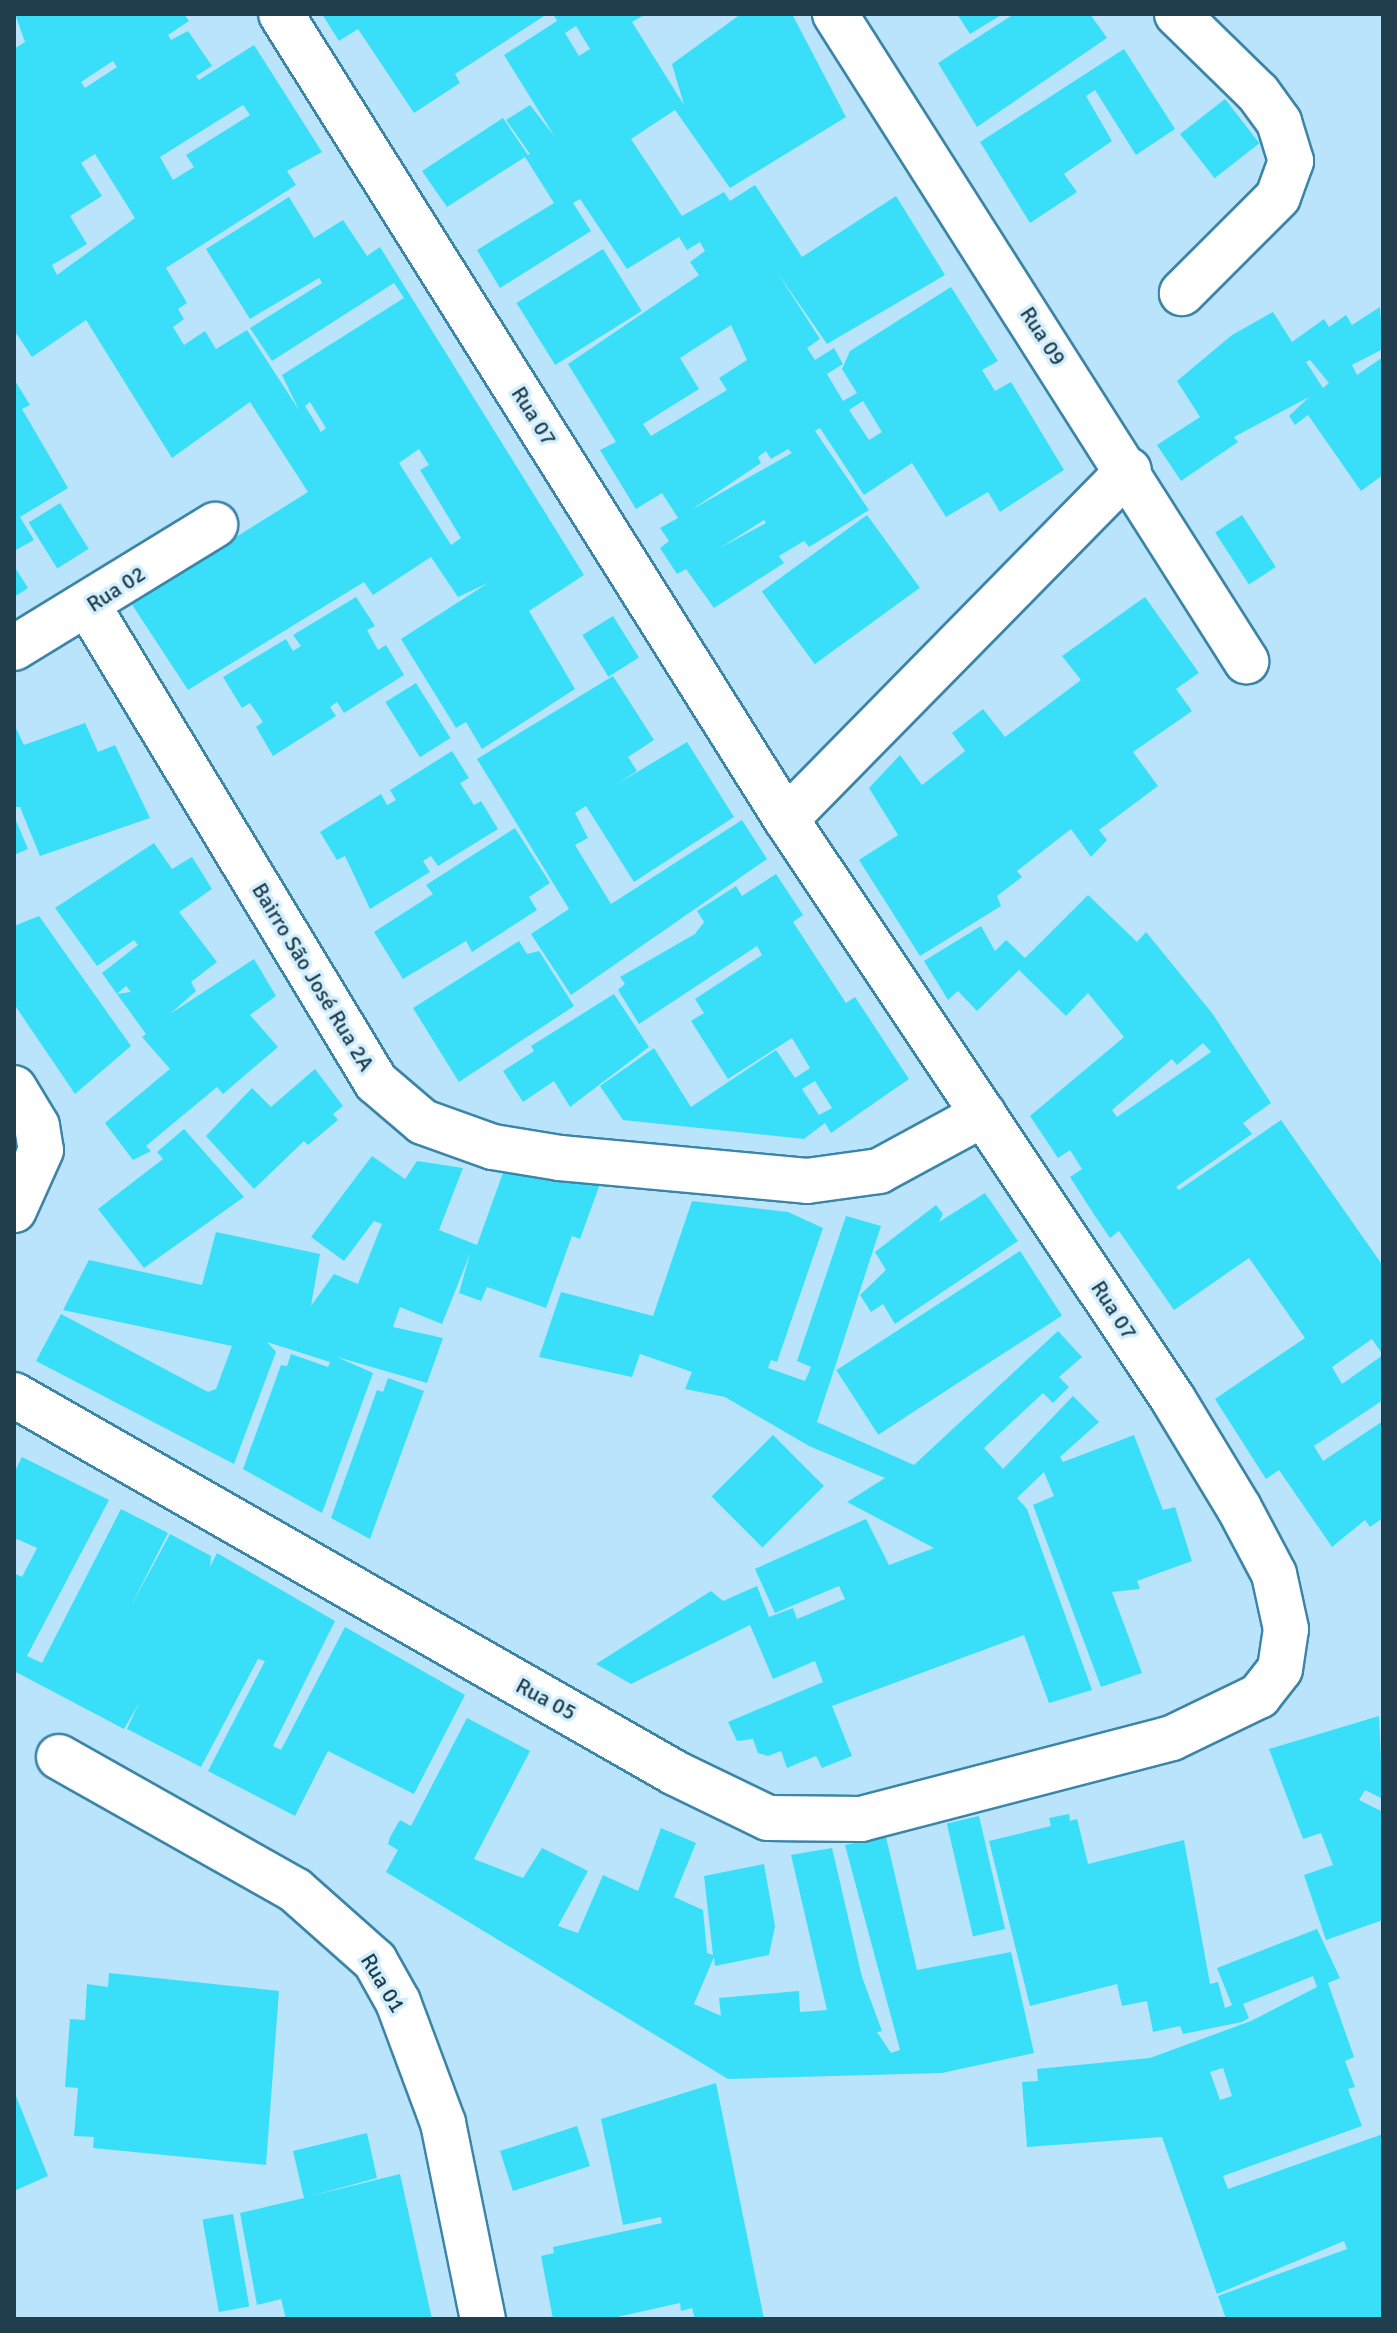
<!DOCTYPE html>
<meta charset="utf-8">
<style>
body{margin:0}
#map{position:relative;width:1397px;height:2333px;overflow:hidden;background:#bae4fb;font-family:Signika,sans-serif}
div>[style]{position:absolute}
.building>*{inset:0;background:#39dff9;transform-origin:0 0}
.roads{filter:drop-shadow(2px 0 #3b85a8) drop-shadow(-2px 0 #3b85a8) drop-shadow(0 2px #3b85a8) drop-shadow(0 -2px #3b85a8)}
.street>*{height:44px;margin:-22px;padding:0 22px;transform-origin:22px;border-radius:22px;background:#fff}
span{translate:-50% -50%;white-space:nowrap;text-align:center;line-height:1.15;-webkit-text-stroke:7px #d3effe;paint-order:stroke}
.street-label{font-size:22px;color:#203e4d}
.frame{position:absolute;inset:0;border:16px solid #203e4d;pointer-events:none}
</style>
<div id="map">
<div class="building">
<i style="clip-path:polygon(evenodd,15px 14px,184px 14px,189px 21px,168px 35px,171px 40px,188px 31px,212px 66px,196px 76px,199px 80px,254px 45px,322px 152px,287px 171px,296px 185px,166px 268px,187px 303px,178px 309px,184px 319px,173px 327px,184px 345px,205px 331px,216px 349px,247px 330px,299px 410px,282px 375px,404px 298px,394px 283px,272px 361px,250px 328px,322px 283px,319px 278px,250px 319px,206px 249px,289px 197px,314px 238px,343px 220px,367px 256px,380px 247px,584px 575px,529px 611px,575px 689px,482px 749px,466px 722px,456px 728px,401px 639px,488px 583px,458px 597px,431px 557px,373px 595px,364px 582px,188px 690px,131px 603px,308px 492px,250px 402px,172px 458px,86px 320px,32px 357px,14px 330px,14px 49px,25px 42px,15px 14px,113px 61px,117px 67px,85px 88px,81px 82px,113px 61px,15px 14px,243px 105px,250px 115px,186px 155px,194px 167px,173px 180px,160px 157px,243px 105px,15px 14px,95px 154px,135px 218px,57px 275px,52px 265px,87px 244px,70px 216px,102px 196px,81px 163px,95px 154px,15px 14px,310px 402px,326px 428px,321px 432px,305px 406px,310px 402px,15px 14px,419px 449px,429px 465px,420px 470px,461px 538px,451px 545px,399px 463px,419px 449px)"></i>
<i style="clip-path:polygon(322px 14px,547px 14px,455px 74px,460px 83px,414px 113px,358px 29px,339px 41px)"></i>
<i style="clip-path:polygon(evenodd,553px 14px,646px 14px,632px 22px,684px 105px,672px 64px,741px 14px,792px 14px,846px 117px,730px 188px,675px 110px,631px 139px,682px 216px,724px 192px,730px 201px,755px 185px,802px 257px,896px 196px,945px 275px,827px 344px,777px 272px,820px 339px,807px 348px,815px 360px,834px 348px,843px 364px,827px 374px,843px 401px,857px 393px,842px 369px,850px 351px,951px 287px,998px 361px,982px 370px,995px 391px,1011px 382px,1064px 470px,1000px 512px,988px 492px,946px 517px,912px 463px,864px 495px,820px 428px,815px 431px,869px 510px,809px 547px,804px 541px,779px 556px,784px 563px,714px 608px,686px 569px,677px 574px,660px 548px,669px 541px,660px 528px,678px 518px,662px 493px,636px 509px,600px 450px,616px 442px,568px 364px,699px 275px,690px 262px,705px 251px,700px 242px,687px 250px,679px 237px,627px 269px,580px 199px,573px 203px,591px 231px,500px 288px,477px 250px,554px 203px,525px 157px,447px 207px,422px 171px,503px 118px,528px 155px,530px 154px,506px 120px,530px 105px,555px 137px,504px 55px,557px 21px,553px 14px,576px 26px,590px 49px,579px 56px,565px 33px,576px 26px,553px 14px,731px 325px,747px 360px,719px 378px,727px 390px,651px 436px,643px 424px,699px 389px,680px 358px,731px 325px,553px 14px,863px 401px,882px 432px,869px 440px,849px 410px,863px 401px,553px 14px,788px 449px,792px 453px,691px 510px,761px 463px,758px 457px,766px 451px,771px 459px,788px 449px,553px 14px,764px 520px,766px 523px,720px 548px,764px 520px)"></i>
<i style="clip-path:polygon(957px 14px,1003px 14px,970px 34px)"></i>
<i style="clip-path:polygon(1014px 14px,1090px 14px,1107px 38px,977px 127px,938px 63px)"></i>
<i style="clip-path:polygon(1124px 49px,1175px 129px,1136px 155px,1095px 90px,1086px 96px,1112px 141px,1064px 174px,1077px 192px,1030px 223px,980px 142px)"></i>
<i style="left:1225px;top:99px;width:56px;height:57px;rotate:52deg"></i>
<i style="left:603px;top:249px;width:73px;height:102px;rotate:58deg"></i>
<i style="clip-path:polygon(evenodd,1380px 307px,1383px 349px,1352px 365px,1357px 375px,1383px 357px,1383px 475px,1361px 491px,1308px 415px,1295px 425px,1289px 416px,1309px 397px,1234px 437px,1238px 442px,1181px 481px,1157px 445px,1200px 417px,1177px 381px,1232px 335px,1273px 312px,1292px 342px,1324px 319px,1329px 327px,1346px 315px,1352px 325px,1380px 307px,1310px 360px,1329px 383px,1323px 388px,1306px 362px,1310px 360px)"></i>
<i style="clip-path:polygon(14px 379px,30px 405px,22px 409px,68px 488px,20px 517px,34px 540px,14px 551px)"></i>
<i style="left:60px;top:503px;width:54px;height:37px;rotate:58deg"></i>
<i style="left:867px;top:515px;width:90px;height:130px;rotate:54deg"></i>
<i style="left:1242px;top:515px;width:62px;height:32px;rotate:57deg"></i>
<i style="clip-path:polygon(14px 566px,28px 588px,14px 597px)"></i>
<i style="clip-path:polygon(356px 597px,375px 626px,367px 630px,378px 650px,386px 645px,404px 675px,344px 713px,337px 702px,330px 707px,336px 716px,273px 756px,256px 727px,263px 722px,250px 703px,242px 708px,223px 677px,286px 639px,293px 651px,301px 646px,293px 635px)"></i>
<i style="clip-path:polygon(1145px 597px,1199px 673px,1176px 689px,1192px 711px,1133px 752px,1158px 786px,1099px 830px,1107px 840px,1091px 857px,1071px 829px,1017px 871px,1022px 877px,997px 896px,1001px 906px,920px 956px,859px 860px,898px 835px,869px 788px,900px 755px,922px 785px,965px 751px,952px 733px,983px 709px,1005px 737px,1081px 680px,1062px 656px)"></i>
<i style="left:613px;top:616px;width:49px;height:36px;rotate:58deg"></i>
<i style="clip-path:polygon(613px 676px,654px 740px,628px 757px,637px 771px,614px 786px,687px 742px,734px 817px,634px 882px,586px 806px,575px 813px,588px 838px,575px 845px,611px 904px,742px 820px,767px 859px,571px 995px,531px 934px,569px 909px,477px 759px)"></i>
<i style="left:416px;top:683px;width:65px;height:36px;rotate:58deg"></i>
<i style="clip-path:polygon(85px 723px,98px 752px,115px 745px,150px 818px,40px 856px,20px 807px,14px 807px,14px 724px,24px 745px)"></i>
<i style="clip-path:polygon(452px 751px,469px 778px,460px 783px,474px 805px,481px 801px,498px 829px,438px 866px,431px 856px,423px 861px,430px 872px,370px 909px,345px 856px,337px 860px,320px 832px,381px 794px,387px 805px,396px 800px,390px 790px)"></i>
<i style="clip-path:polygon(14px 816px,28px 849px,14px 855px)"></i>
<i style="clip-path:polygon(515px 828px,550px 883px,529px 897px,537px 910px,472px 952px,466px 941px,403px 979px,374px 932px,433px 894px,426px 885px)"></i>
<i style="clip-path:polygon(154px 843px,172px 869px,192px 857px,212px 889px,179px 912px,217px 962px,191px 982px,196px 991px,170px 1014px,254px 959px,276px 996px,250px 1015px,278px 1047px,223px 1094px,217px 1087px,146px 1146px,151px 1151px,133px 1160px,105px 1123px,170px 1069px,142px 1037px,146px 1034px,117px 994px,131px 992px,126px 986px,117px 994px,102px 973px,138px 945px,134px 940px,97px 966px,55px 908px)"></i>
<i style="clip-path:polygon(evenodd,776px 874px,803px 915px,793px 922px,846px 1003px,855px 997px,909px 1079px,831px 1133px,825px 1123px,804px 1139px,623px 1120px,600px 1086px,654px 1048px,691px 1107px,776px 1050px,795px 1078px,810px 1068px,792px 1038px,728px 1079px,691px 1021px,704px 1013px,695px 999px,762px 955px,757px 946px,639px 1024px,618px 990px,625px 984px,620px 977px,695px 934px,704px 922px,697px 911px,736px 886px,742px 896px,776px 874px,815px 1081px,832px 1108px,819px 1115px,802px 1089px,815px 1081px)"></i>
<i style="clip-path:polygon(evenodd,1088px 895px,1137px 942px,1146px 932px,1212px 1013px,1271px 1103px,1243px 1123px,1252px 1134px,1176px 1187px,1179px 1190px,1281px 1120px,1383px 1266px,1383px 1400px,1314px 1446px,1323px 1461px,1383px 1421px,1383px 1518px,1370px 1527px,1365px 1520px,1332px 1547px,1279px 1470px,1266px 1479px,1215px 1399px,1305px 1338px,1249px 1258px,1174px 1310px,1119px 1231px,1110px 1238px,1095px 1216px,1070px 1177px,1082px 1169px,1070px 1150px,1058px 1158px,1030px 1116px,1124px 1037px,1088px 993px,1066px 1016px,1019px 970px,977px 1011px,958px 991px,948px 1000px,924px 961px,981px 926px,995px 951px,1006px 940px,1025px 958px,1088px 895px,1203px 1043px,1211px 1052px,1117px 1117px,1112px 1110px,1172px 1059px,1177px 1065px,1203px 1043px,1088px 895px,1372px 1339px,1383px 1355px,1342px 1384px,1332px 1367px,1372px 1339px)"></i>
<i style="clip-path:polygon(39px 916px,131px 1046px,75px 1094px,14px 1004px,14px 926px)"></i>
<i style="clip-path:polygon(519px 941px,527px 954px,539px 951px,574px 1006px,459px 1082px,413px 1008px)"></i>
<i style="clip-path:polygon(614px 994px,649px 1047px,570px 1107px,554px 1081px,523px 1102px,503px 1071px,534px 1051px,531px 1046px)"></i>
<i style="clip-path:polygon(315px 1069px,343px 1106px,333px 1114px,338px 1120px,308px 1145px,304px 1141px,254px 1189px,206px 1136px,252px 1088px,271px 1107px)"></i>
<i style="clip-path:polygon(184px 1129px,244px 1197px,144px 1268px,98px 1209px,163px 1159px,157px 1152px)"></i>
<i style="clip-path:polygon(372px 1156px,405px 1179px,417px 1161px,463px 1168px,439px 1230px,477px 1245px,504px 1170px,600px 1184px,580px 1239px,572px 1236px,546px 1308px,487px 1287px,481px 1301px,459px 1293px,470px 1254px,442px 1324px,400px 1307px,393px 1327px,443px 1338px,427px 1383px,337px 1357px,373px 1373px,322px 1513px,243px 1469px,281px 1365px,287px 1366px,291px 1354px,328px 1367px,330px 1362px,267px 1342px,276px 1352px,234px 1464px,36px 1361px,61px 1314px,208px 1392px,216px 1389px,232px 1346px,63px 1310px,89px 1260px,202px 1285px,216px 1232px,320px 1254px,311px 1306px,334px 1274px,358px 1284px,382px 1224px,374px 1221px,344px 1261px,311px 1237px)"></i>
<i style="clip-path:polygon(985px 1193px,1018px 1241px,895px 1324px,883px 1304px,871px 1312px,860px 1295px,886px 1270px,875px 1252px,936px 1205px,943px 1214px,939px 1222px)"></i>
<i style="clip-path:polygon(692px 1201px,788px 1212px,823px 1228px,777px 1362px,771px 1360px,768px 1368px,805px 1381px,811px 1367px,797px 1361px,846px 1216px,881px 1226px,817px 1422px,914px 1465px,1058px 1331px,1082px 1357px,1059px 1377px,1069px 1387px,1053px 1403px,1043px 1393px,984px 1448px,1003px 1469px,1073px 1396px,1099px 1422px,1060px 1457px,1063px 1462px,1134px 1435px,1163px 1510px,1175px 1507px,1192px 1561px,1137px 1581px,1140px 1589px,1112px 1592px,1142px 1673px,1101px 1687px,1033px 1505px,1054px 1496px,1044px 1472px,1017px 1498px,1027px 1509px,1092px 1690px,1049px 1703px,1024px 1635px,832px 1706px,852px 1756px,822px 1768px,816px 1756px,787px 1768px,781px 1751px,768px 1756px,758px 1753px,753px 1739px,737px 1741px,728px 1722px,823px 1682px,815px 1661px,773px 1679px,750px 1625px,631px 1684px,596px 1664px,711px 1591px,723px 1601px,757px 1586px,769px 1617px,793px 1608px,797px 1619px,845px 1599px,839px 1586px,775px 1613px,755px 1569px,866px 1519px,889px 1565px,934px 1548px,847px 1502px,885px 1478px,809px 1446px,725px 1397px,685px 1389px,692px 1372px,640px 1354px,632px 1377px,539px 1357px,561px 1292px,653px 1316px)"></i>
<i style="left:1020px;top:1251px;width:77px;height:219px;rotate:57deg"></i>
<i style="clip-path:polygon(388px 1378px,424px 1391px,370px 1539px,331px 1518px,377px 1390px,383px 1392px)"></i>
<i style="left:773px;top:1435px;width:72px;height:87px;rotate:45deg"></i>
<i style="clip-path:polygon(22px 1457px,109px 1500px,27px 1656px,42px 1663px,121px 1509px,168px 1533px,131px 1606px,170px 1534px,211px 1556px,210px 1567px,217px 1553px,335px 1621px,273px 1746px,281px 1750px,345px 1627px,465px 1695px,414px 1794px,328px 1751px,295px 1816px,208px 1771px,265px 1661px,258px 1659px,201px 1767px,127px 1729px,139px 1703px,124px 1729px,14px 1671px,14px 1573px,22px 1577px,37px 1548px,17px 1539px,14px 1543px,14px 1473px)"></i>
<i style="clip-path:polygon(1379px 1716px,1383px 1799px,1365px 1790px,1359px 1800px,1383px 1812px,1383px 1920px,1326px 1940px,1304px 1875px,1333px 1865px,1321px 1833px,1303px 1839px,1269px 1749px)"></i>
<i style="clip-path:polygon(467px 1718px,530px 1751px,474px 1859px,523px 1878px,542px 1848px,588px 1871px,558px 1926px,578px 1933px,603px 1875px,638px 1891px,661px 1828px,696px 1843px,674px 1897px,703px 1910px,707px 1953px,713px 1955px,704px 1876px,764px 1864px,775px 1926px,769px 1955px,715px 1966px,714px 1957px,694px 2004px,721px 2016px,719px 1998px,799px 1991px,800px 2012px,827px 2010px,791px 1855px,832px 1848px,862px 1977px,882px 2031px,877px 2032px,891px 2053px,900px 2050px,845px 1845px,886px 1837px,917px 1970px,1011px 1952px,1034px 2053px,942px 2073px,728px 2079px,386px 1872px,398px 1850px,388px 1844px,390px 1837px,400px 1820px,411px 1826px)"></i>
<i style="clip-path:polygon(evenodd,1069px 1814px,1070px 1821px,1077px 1819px,1088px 1864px,1184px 1840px,1210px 1984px,1218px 1982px,1225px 2008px,1232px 2005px,1217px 1968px,1317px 1929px,1340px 1978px,1328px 1983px,1354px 2057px,1345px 2061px,1355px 2087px,1348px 2089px,1362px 2126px,1223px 2176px,1228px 2189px,1383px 2134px,1383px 2319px,1226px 2319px,1218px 2296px,1347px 2249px,1344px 2241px,1217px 2294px,1162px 2137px,1027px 2147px,1022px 2082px,1038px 2081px,1037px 2069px,1150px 2058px,1251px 2021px,1317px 1987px,1313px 1976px,1243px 2004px,1249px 2018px,1242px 2022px,1183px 2034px,1180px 2026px,1153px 2032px,1147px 2001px,1122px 2006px,1117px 1984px,1030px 2006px,989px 1841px,1051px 1826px,1049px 1818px,1069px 1814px,1223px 2068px,1232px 2096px,1220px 2100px,1210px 2072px,1223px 2068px)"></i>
<i style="left:979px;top:1816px;width:116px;height:33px;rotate:77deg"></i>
<i style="clip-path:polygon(109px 1973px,279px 1991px,266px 2165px,93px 2148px,94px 2137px,74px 2136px,78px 2088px,65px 2087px,70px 2019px,85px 2020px,87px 1984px,108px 1987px)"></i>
<i style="clip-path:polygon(716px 2083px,764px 2319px,695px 2319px,692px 2308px,681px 2311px,680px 2303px,608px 2319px,553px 2319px,541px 2256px,554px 2253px,553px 2247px,662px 2223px,661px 2217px,623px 2225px,601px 2119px)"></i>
<i style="clip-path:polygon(14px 2091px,48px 2176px,14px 2191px)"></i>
<i style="left:577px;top:2126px;width:42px;height:81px;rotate:72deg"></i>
<i style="clip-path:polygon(367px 2133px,377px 2178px,307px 2197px,400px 2174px,432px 2319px,286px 2319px,281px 2299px,257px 2305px,240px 2213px,304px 2198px,293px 2151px)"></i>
<i style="left:233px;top:2214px;width:94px;height:31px;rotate:80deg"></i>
</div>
<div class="roads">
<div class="street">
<i style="left:835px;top:14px;width:767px;rotate:57.57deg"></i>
<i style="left:1177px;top:14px;width:113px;rotate:44.3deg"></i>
<i style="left:1258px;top:93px;width:36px;rotate:54deg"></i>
<i style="left:1279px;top:122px;width:41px;rotate:72.9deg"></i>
<i style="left:1291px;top:161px;width:38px;rotate:110deg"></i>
<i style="left:1278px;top:197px;width:136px;rotate:135deg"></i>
<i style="left:89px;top:607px;width:555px;rotate:58.86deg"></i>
<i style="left:376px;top:1082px;width:62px;rotate:40.4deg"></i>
<i style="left:423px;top:1122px;width:74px;rotate:19.7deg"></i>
<i style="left:493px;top:1147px;width:68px;rotate:9.3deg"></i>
<i style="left:560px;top:1158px;width:248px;rotate:5.3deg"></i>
<i style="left:807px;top:1181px;width:73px;rotate:-7.9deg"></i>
<i style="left:879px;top:1171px;width:119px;rotate:-28.5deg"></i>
<i style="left:14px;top:648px;width:236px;rotate:-31.5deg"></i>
<i style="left:786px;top:819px;width:489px;rotate:-45.5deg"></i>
<i style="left:14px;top:1088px;width:44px;rotate:58.8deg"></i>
<i style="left:37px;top:1126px;width:24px;rotate:81deg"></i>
<i style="left:41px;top:1150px;width:66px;rotate:114.2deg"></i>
<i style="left:14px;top:1395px;width:761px;rotate:29.76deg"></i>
<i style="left:675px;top:1773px;width:103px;rotate:25.8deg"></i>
<i style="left:768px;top:1818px;width:93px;rotate:0.6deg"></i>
<i style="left:861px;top:1819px;width:321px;rotate:-14.6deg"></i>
<i style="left:1172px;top:1738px;width:97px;rotate:-25.8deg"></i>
<i style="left:1259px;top:1696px;width:34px;rotate:-52deg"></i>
<i style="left:1280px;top:1669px;width:40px;rotate:-81.5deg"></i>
<i style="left:1286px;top:1629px;width:56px;rotate:-102.3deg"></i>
<i style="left:1274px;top:1574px;width:75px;rotate:-117.9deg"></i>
<i style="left:1239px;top:1508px;width:127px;rotate:-121.2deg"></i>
<i style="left:1173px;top:1399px;width:697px;rotate:-123.71deg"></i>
<i style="left:786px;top:819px;width:950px;rotate:-122.1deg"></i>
<i style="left:59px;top:1757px;width:271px;rotate:29.4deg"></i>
<i style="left:295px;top:1890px;width:107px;rotate:41.6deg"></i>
<i style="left:375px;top:1961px;width:47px;rotate:60.7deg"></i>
<i style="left:398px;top:2002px;width:129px;rotate:69.6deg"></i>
<i style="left:443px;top:2123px;width:200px;rotate:78.5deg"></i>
</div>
</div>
<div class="street-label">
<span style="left:1043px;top:336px;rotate:57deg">Rua 09</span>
<span style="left:534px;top:416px;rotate:58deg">Rua 07</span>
<span style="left:116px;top:589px;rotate:-33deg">Rua 02</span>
<span style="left:313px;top:977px;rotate:59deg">Bairro São José Rua 2A</span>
<span style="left:1114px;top:1310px;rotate:57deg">Rua 07</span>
<span style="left:546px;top:1699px;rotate:28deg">Rua 05</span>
<span style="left:383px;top:1983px;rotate:59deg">Rua 01</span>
</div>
<div class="frame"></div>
</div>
